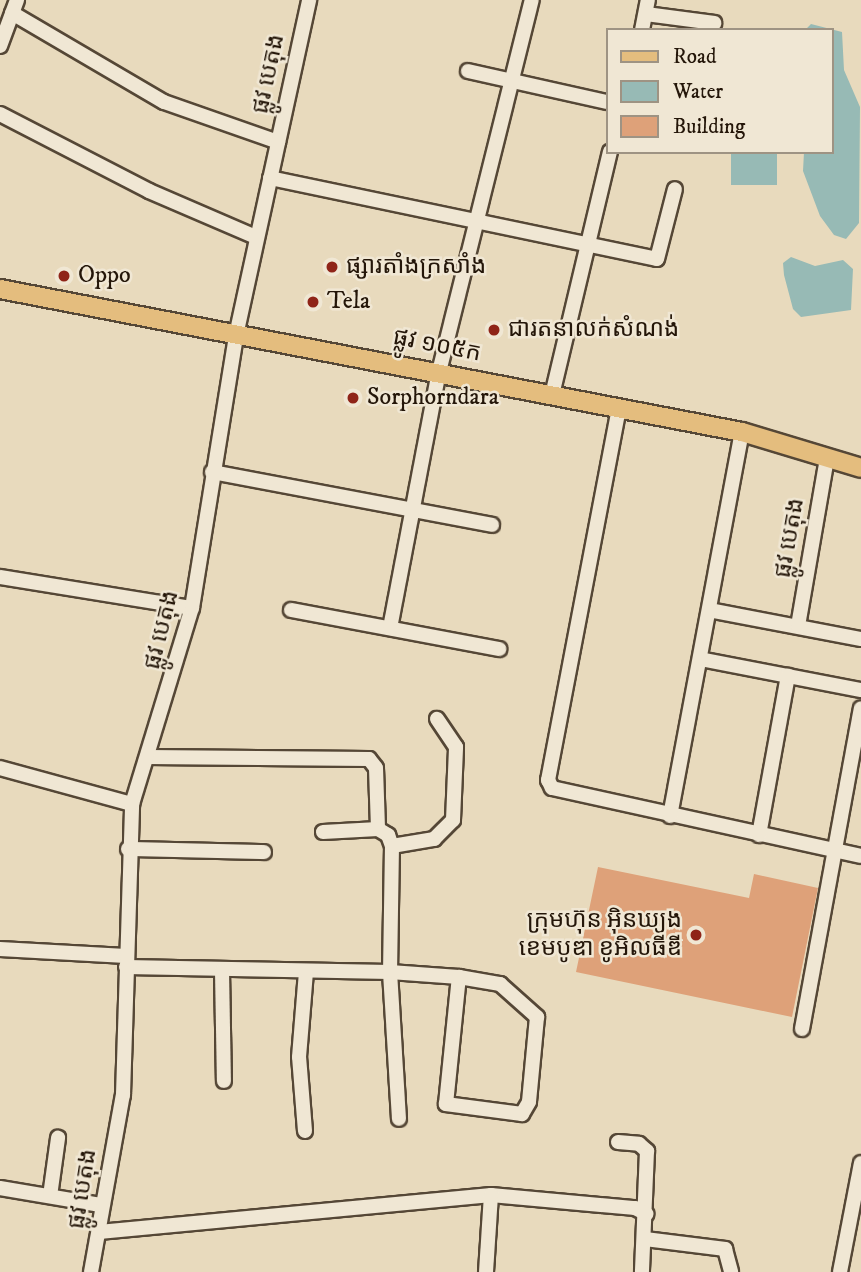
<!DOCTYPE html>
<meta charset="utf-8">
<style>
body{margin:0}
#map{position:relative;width:861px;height:1272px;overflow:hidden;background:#e8dabd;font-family:"IM FELL DW Pica","Noto Sans Khmer",serif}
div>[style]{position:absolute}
.water>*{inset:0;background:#97bab5;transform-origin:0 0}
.building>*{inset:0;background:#dea179}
.roads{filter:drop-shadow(2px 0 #554736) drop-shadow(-2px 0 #554736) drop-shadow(0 2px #554736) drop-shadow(0 -2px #554736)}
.minor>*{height:14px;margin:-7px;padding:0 7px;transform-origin:7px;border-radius:7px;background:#f0e7d4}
.major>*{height:18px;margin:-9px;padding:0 9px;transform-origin:9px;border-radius:9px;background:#e4bd7e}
.dots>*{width:19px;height:19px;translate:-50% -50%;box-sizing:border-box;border:4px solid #f0e7d4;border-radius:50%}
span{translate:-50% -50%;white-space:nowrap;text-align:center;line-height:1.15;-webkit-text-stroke:5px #f0e7d4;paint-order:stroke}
.street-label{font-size:24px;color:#241609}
.poi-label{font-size:24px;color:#241609}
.left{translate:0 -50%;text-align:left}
.right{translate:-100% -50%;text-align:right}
.legend{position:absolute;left:606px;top:28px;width:228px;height:126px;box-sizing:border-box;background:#f0e7d4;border:2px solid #9e9383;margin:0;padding:9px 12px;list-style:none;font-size:21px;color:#241609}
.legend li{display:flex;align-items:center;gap:14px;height:35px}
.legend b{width:35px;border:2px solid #9e9383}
</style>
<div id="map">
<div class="water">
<i style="clip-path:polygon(811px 24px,842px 32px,844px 70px,860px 107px,859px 223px,846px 239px,834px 235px,820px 216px,803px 171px,804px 152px,831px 152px,831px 30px,805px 30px)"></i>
<i style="left:731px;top:152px;width:46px;height:33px"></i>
<i style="clip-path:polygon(791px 257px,815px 266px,843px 260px,853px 269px,851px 310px,801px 317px,793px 309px,784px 275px,783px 263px)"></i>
</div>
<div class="building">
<i style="clip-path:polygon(598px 867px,749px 898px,754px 874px,818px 888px,792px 1017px,576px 972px)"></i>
</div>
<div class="roads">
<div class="minor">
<i style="left:12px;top:13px;width:176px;rotate:30.4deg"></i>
<i style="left:164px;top:102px;width:121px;rotate:19.3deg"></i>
<i style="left:646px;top:14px;width:69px;rotate:7.5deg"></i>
<i style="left:642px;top:30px;width:31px;rotate:-79deg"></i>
<i style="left:0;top:46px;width:49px;rotate:-69.7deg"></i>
<i style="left:468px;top:71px;width:142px;rotate:12.6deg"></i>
<i style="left:0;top:114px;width:168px;rotate:27.3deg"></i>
<i style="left:149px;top:191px;width:116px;rotate:23.3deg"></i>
<i style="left:270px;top:178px;width:395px;rotate:11.8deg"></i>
<i style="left:657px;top:259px;width:72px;rotate:-75.6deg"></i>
<i style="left:552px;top:395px;width:250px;rotate:-76.6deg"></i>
<i style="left:619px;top:408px;width:379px;rotate:100.8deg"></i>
<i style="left:548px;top:780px;width:9px;rotate:63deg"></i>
<i style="left:552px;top:788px;width:316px;rotate:12.4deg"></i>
<i style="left:212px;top:472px;width:285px;rotate:10.7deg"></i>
<i style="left:0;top:577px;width:194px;rotate:9.2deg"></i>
<i style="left:291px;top:610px;width:212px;rotate:10.6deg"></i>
<i style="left:709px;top:610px;width:155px;rotate:10.8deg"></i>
<i style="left:798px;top:626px;width:170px;rotate:-80.2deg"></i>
<i style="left:390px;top:628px;width:261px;rotate:-79.2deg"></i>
<i style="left:439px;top:372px;width:383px;rotate:-76deg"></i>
<i style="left:700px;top:659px;width:164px;rotate:10.9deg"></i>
<i style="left:147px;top:757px;width:222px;rotate:0.5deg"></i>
<i style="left:369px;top:759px;width:11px;rotate:52deg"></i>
<i style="left:376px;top:768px;width:61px;rotate:88.1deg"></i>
<i style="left:0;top:768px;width:137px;rotate:15.3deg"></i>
<i style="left:670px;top:816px;width:391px;rotate:-79.4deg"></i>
<i style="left:323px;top:832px;width:55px;rotate:-3.1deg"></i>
<i style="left:378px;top:829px;width:12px;rotate:31deg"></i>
<i style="left:388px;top:835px;width:12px;rotate:70deg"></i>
<i style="left:392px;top:846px;width:126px;rotate:90.9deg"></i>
<i style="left:390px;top:972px;width:147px;rotate:86.5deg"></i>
<i style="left:759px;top:835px;width:162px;rotate:-79.7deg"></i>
<i style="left:392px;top:846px;width:43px;rotate:-9.5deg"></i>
<i style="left:434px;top:839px;width:27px;rotate:-45deg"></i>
<i style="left:453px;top:820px;width:73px;rotate:-87.6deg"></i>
<i style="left:456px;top:747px;width:34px;rotate:-124deg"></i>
<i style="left:128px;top:849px;width:136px;rotate:1.3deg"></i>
<i style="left:0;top:949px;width:126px;rotate:3.2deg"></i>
<i style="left:126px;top:967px;width:264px;rotate:1.1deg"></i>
<i style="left:390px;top:972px;width:69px;rotate:4.1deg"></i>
<i style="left:459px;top:977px;width:42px;rotate:9.7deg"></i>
<i style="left:500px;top:984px;width:50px;rotate:41.7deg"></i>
<i style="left:537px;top:1017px;width:85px;rotate:95.4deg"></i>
<i style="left:529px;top:1102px;width:14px;rotate:120deg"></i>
<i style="left:522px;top:1114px;width:77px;rotate:-172.5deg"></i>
<i style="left:446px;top:1104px;width:128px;rotate:-84.2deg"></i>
<i style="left:222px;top:971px;width:110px;rotate:89deg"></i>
<i style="left:802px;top:1029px;width:326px;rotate:-79.6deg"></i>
<i style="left:305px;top:1131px;width:74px;rotate:-94.6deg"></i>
<i style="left:299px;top:1057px;width:85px;rotate:-85.3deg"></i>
<i style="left:618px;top:1142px;width:21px;rotate:5deg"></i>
<i style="left:639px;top:1144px;width:11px;rotate:41deg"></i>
<i style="left:647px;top:1151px;width:121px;rotate:92.4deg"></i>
<i style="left:0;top:1188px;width:102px;rotate:9.6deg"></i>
<i style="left:50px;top:1196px;width:59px;rotate:-82.1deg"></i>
<i style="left:99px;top:1232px;width:394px;rotate:-5.4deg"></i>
<i style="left:491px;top:1195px;width:145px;rotate:5.2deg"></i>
<i style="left:635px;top:1208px;width:13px;rotate:27deg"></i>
<i style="left:645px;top:1239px;width:81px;rotate:7.1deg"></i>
<i style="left:725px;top:1249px;width:24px;rotate:75deg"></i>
<i style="left:91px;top:1272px;width:180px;rotate:-79.8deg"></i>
<i style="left:123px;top:1095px;width:291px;rotate:-88.2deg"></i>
<i style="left:132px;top:804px;width:205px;rotate:-73deg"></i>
<i style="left:192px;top:608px;width:281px;rotate:-80.8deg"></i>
<i style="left:237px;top:331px;width:339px;rotate:-77.7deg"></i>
<i style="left:486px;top:1272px;width:77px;rotate:-86.3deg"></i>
<i style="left:840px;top:1272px;width:111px;rotate:-79.1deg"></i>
</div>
<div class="major">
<i style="left:0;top:289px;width:756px;rotate:10.91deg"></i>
<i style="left:742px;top:432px;width:124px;rotate:16.8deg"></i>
</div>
</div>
<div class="dots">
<i style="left:332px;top:267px;background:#8f2418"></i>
<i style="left:64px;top:276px;background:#8f2418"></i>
<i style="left:313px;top:302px;background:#8f2418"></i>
<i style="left:494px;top:330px;background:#8f2418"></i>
<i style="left:353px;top:398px;background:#8f2418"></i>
<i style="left:696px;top:935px;background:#8f2418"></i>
</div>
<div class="street-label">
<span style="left:269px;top:74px;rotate:-78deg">ផ្លូវ បេតុង</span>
<span style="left:437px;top:346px;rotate:11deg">ផ្លូវ ១០៥ក</span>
<span style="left:790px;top:538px;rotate:-80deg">ផ្លូវ បេតុង</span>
<span style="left:162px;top:630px;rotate:-76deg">ផ្លូវ បេតុង</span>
<span style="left:83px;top:1189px;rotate:-81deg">ផ្លូវ បេតុង</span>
</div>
<div class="poi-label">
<span class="left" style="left:346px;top:267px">ផ្សារតាំងក្រសាំង</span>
<span class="left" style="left:78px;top:276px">Oppo</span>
<span class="left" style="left:327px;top:302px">Tela</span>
<span class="left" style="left:508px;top:330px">ជារតនាលក់សំណង់</span>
<span class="left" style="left:367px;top:398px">Sorphorndara</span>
<span class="right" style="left:682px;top:935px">ក្រុមហ៊ុន អ៊ិនឃ្យុង<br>ខេមបូឌា ខូអិលធីឌី</span>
</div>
<ul class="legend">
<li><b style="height:9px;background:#e4bd7e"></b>Road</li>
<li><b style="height:19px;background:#97bab5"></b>Water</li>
<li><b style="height:19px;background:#dea179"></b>Building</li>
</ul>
</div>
